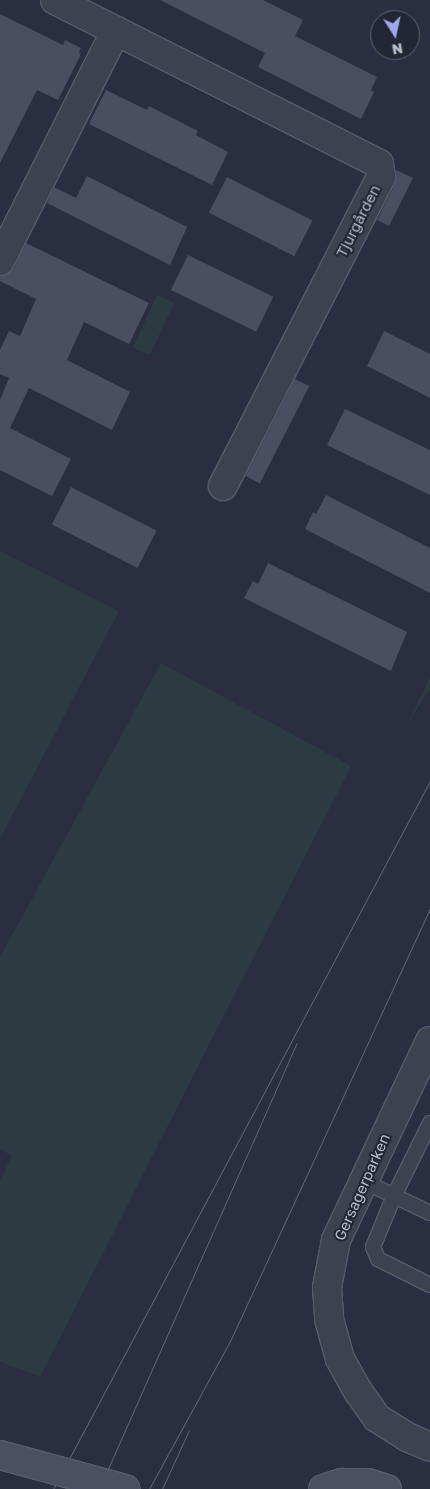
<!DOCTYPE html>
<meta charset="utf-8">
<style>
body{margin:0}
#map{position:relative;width:430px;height:1489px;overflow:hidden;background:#2a2e40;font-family:"Golos Text",sans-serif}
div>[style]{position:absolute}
.green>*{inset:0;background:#2c3a41;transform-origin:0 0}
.building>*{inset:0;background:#494e61;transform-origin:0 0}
.roads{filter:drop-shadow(1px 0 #585c6a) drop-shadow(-1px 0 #585c6a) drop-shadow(0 1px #585c6a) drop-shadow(0 -1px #585c6a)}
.lane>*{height:14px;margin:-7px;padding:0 7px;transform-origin:7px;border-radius:7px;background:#3e4150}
.street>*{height:28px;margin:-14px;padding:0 14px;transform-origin:14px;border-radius:14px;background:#3e4150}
.secondary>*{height:28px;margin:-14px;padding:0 14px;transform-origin:14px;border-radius:14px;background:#4c4f62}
.tram>*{height:1px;margin:-0.5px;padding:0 0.5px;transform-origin:0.5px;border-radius:0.5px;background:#606476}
.bridges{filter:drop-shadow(1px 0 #585c6a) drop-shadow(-1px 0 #585c6a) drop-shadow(0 1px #585c6a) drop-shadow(0 -1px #585c6a)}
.secondary-bridge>*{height:28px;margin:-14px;padding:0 14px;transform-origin:14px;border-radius:14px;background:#4c4f62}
span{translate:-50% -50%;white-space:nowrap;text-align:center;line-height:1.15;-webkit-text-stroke:4px #222635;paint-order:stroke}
.street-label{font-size:15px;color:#babdca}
.north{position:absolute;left:370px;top:10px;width:50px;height:50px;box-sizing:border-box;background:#222635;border:1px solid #5f6271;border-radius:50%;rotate:170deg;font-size:14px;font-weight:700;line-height:20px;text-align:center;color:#babdca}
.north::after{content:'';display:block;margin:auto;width:18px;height:22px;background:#9ca9ee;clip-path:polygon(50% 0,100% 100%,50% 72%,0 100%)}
</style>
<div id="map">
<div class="green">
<i style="left:157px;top:295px;width:19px;height:58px;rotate:25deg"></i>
<i style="clip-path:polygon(0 551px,119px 611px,0 839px)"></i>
<i style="clip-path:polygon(161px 663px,351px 766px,40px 1377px,0 1362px,0 1181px,12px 1156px,0 1149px,0 957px)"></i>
<i style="clip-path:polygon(430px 677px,430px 690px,408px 722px)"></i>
</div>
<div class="building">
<i style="clip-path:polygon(160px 0,263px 0,303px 20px,295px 36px,377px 77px,371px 90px,374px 92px,361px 119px,258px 67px,265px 53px)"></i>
<i style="clip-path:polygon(0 14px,63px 45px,65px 40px,81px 48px,79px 53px,81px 54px,58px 100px,37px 90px,0 163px)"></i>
<i style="clip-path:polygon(106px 90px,147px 110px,149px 106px,198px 131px,196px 135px,228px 152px,212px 185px,89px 124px)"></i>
<i style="clip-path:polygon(396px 170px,413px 178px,389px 226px,377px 220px,395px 184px)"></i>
<i style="clip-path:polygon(87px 176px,187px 227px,170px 265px,47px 203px,54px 187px,76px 198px)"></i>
<i style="left:227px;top:177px;width:96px;height:40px;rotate:27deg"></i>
<i style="clip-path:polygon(26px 243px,149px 303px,129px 344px,84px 322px,67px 360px,130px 392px,112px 430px,29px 388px,10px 428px,71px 459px,52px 496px,0 470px,0 400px,9px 378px,0 374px,0 350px,9px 331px,20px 336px,36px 299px,0 281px,0 276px,8px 274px,14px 268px)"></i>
<i style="left:188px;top:255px;width:95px;height:39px;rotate:26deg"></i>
<i style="clip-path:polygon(384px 331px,430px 354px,430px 398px,367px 366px)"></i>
<i style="left:295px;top:379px;width:16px;height:109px;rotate:27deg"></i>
<i style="clip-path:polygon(345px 409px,430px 450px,430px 495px,327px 445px)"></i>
<i style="left:71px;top:487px;width:96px;height:42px;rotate:27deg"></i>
<i style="clip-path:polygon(326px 495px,430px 548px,430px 593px,305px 529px,313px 512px,316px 514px)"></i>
<i style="clip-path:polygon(268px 563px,407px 632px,391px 671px,244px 598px,253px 581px,258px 584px)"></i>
</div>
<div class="roads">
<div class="lane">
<i style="left:430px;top:1123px;width:81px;rotate:116.3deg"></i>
<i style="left:394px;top:1196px;width:55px;rotate:112.4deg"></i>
<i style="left:373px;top:1247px;width:13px;rotate:67deg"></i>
<i style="left:378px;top:1259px;width:58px;rotate:26.6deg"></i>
<i style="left:363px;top:1181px;width:74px;rotate:25.5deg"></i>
</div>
<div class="street">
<i style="left:55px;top:0;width:363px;rotate:26.8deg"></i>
<i style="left:379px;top:164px;width:13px;rotate:81deg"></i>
<i style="left:381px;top:177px;width:347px;rotate:117.1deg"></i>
<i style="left:0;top:261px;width:258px;rotate:-63.3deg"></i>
<i style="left:430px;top:1041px;width:220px;rotate:115.3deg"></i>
<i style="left:336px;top:1240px;width:48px;rotate:100.8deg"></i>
<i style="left:327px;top:1287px;width:32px;rotate:86deg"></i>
<i style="left:329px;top:1319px;width:41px;rotate:74.6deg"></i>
<i style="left:340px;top:1359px;width:37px;rotate:61deg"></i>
<i style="left:358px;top:1391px;width:33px;rotate:55deg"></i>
<i style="left:377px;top:1418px;width:36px;rotate:32deg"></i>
<i style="left:407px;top:1437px;width:25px;rotate:23deg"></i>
</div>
<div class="secondary">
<i style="left:323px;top:1489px;width:20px;rotate:-18deg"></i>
<i style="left:342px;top:1483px;width:26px"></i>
<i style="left:368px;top:1483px;width:20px;rotate:18deg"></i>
</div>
</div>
<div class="tram">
<i style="left:53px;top:1489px;width:802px;rotate:-61.97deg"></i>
<i style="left:99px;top:1489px;width:488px;rotate:-66.1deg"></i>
<i style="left:149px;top:1489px;width:171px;rotate:-61.3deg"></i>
<i style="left:231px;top:1339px;width:474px;rotate:-65.2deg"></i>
<i style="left:162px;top:1489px;width:65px;rotate:-65.4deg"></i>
</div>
<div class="bridges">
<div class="secondary-bridge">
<i style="left:0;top:1455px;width:130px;rotate:15.2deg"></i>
</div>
</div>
<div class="street-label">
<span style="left:358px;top:221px;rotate:-63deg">Tjurgården</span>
<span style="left:362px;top:1187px;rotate:-66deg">Gersagerparken</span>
</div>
<div class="north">N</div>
</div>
